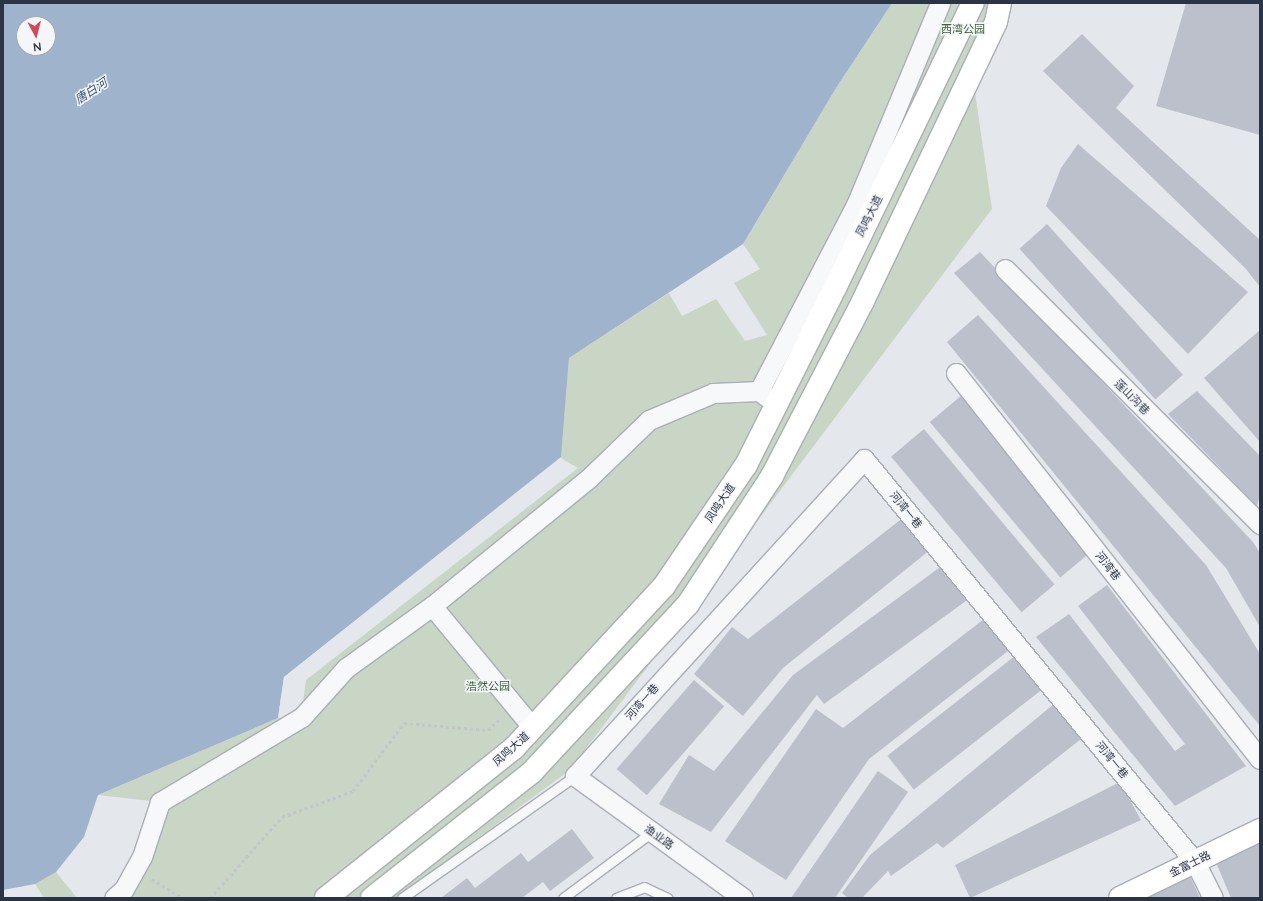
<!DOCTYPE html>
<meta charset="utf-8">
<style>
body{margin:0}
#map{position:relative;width:1263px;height:901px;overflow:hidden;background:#e4e7ec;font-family:Lato,"Noto Sans SC",sans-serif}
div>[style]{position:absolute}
.green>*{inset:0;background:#c9d6c5}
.water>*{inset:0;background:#9fb4cc}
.pier>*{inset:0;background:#e4e7ec}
.building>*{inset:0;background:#bbc0ca;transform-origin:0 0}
.path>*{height:2.5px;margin-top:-1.25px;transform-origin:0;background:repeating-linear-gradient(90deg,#c2c5cb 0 3px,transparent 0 6px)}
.roads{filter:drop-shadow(1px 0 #a9aeb7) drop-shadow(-1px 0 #a9aeb7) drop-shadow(0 1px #a9aeb7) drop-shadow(0 -1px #a9aeb7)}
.lane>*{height:9px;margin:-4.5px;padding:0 4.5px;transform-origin:4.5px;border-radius:4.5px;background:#f7f8fa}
.street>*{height:19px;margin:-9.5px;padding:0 9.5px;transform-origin:9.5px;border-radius:9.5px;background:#f7f8fa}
.secondary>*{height:22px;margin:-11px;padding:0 11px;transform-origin:11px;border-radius:11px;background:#fff}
span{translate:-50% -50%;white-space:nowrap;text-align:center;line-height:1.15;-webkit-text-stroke:3px #f4f6f9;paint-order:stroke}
.park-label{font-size:11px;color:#3f6138}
.street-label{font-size:11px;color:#2b3445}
.water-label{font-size:12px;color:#34527a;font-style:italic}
.frame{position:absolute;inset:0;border:4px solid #2b3445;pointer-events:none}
.north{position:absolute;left:16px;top:16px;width:40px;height:40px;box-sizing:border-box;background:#f4f6f9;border:1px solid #a4a8b1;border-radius:50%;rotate:173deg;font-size:11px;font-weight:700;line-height:16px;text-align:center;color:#2b3445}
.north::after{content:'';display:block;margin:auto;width:14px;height:18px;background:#d1495b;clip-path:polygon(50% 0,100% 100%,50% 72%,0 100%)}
</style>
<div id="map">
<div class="green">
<i style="clip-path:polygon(892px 3px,1000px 3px,972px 72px,992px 209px,570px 770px,396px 898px,114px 898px,159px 802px,98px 795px,278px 718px,301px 717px,306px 680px,578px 468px,561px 458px,569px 358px,669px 293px,682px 316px,716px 299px,745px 341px,767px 335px,734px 283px,760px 269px,743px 244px,836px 88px)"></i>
<i style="clip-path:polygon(56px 872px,77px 898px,44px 898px,35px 884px)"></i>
</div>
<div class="water">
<i style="clip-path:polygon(evenodd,3px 3px,892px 3px,836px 88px,743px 244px,569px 358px,561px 458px,284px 677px,278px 718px,98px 795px,84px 837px,56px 872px,35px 884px,3px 890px,3px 3px,24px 24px,48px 24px,48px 48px,24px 48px,24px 24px)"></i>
</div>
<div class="pier">
<i style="clip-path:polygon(561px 457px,562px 460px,286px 678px,278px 718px,284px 677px)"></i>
</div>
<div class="building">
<i style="clip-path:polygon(1186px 3px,1260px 3px,1260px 135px,1156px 106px)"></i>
<i style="clip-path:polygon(1082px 34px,1134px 86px,1116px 108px,1260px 240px,1260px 287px,1246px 269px,1043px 71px)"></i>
<i style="clip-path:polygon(1078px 144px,1248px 292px,1188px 354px,1046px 206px,1061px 168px)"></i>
<i style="left:1047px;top:224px;width:203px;height:37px;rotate:48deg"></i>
<i style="clip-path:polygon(980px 252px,1253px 542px,1260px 553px,1260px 627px,1226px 568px,954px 273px)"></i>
<i style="clip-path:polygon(978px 315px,1206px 565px,1260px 654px,1260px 726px,947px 342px)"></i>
<i style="clip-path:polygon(1260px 330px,1260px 442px,1204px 378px)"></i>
<i style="clip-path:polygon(1197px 391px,1260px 456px,1260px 494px,1257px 506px,1168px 414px)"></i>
<i style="left:962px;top:395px;width:203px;height:42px;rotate:50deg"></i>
<i style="left:924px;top:429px;width:203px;height:43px;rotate:50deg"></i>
<i style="clip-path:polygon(904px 517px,930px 550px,783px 668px,743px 716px,694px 674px,732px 627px,748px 639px)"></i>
<i style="clip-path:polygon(943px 565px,970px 598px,824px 704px,817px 695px,711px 832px,659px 804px,689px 755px,714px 771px,793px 675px)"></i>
<i style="clip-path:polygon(1107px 585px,1246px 766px,1175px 806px,1036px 637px,1069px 614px,1175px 751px,1185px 744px,1078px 606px)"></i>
<i style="clip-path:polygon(984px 619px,1008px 651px,869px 759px,786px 880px,725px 841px,816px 709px,843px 728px)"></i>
<i style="left:1015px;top:656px;width:43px;height:162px;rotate:52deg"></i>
<i style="left:694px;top:680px;width:40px;height:118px;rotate:41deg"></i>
<i style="clip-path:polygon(1054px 704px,1081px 739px,943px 848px,937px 843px,891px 876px,888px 871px,862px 898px,848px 898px,842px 893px,870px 855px)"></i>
<i style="clip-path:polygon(878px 771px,908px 792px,835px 898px,791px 898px)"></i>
<i style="clip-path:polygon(1120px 782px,1141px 820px,970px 898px,955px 865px)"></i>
<i style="clip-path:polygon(572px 829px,594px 858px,550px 891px,543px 882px,522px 898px,441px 898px,467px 878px,475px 888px,521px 853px,528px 862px)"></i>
<i style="clip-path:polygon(1260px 840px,1260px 898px,1231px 898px,1215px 860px)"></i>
<i style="clip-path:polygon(1189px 874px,1200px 898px,1137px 898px)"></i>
</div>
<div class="path">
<i style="left:152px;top:879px;width:36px;rotate:32deg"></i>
<i style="left:210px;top:898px;width:108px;rotate:-48.4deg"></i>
<i style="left:282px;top:817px;width:76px;rotate:-20.1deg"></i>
<i style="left:353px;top:791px;width:85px;rotate:-53.1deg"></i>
<i style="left:404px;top:723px;width:84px;rotate:4.8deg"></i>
<i style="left:488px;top:730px;width:16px;rotate:-43deg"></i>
</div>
<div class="roads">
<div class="lane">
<i style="left:402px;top:898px;width:212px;rotate:-35.2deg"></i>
<i style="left:563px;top:898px;width:111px;rotate:-36.6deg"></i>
<i style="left:616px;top:898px;width:30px;rotate:-21deg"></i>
<i style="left:644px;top:887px;width:26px;rotate:25deg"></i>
</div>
<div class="street">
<i style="left:1005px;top:269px;width:361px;rotate:45deg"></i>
<i style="left:956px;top:373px;width:491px;rotate:51.8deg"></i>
<i style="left:759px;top:391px;width:210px;rotate:-62.5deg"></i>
<i style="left:856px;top:205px;width:219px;rotate:-67.4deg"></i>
<i style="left:533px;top:728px;width:158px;rotate:-129.6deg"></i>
<i style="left:432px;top:606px;width:204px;rotate:-39.2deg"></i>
<i style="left:590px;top:477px;width:82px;rotate:-44deg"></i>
<i style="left:649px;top:420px;width:69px;rotate:-22.9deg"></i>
<i style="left:713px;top:393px;width:46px;rotate:-2.5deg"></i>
<i style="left:759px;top:391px;width:21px;rotate:37deg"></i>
<i style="left:114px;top:898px;width:13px;rotate:-42deg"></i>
<i style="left:124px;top:889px;width:37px;rotate:-61deg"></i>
<i style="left:142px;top:857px;width:58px;rotate:-71.9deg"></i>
<i style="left:160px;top:802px;width:165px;rotate:-30.9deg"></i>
<i style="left:302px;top:717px;width:66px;rotate:-48.1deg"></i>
<i style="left:346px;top:668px;width:106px;rotate:-35.8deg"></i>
<i style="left:743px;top:898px;width:208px;rotate:-144deg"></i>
<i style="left:575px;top:776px;width:429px;rotate:-47.6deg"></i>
<i style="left:864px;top:459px;width:522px;rotate:50.6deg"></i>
<i style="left:1195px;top:862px;width:40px;rotate:63.4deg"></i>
</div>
<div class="secondary">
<i style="left:326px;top:898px;width:241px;rotate:-38.6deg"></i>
<i style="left:514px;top:748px;width:221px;rotate:-47.2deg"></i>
<i style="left:664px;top:586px;width:146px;rotate:-55.9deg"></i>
<i style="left:746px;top:465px;width:200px;rotate:-63.3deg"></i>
<i style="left:836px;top:286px;width:314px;rotate:-64.2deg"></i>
<i style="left:372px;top:898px;width:204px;rotate:-38.2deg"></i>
<i style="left:532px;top:772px;width:229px;rotate:-47.1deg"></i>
<i style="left:688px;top:604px;width:153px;rotate:-56.7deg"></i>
<i style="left:772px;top:476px;width:195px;rotate:-62.5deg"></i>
<i style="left:862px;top:303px;width:311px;rotate:-64.5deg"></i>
<i style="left:996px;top:22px;width:19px;rotate:-78deg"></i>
<i style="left:1120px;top:898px;width:156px;rotate:-25.9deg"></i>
</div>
</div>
<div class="park-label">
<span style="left:963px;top:29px">西湾公园</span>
<span style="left:488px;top:686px">浩然公园</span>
</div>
<div class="street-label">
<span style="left:869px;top:216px;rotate:-63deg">凤鸣大道</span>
<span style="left:1132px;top:397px;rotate:45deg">莲山沟巷</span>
<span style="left:720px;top:503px;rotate:-56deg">凤鸣大道</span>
<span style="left:906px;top:510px;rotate:51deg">河湾一巷</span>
<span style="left:1108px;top:566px;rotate:52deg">河湾巷</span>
<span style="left:642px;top:702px;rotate:-48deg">河湾一巷</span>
<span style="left:511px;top:749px;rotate:-42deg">凤鸣大道</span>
<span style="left:1112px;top:760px;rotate:51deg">河湾一巷</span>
<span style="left:659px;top:837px;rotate:36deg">渔业路</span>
<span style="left:1190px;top:864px;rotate:-26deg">金富士路</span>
</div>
<div class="water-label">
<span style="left:91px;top:91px;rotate:-33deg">唐白河</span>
</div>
<div class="frame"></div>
<div class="north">N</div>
</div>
